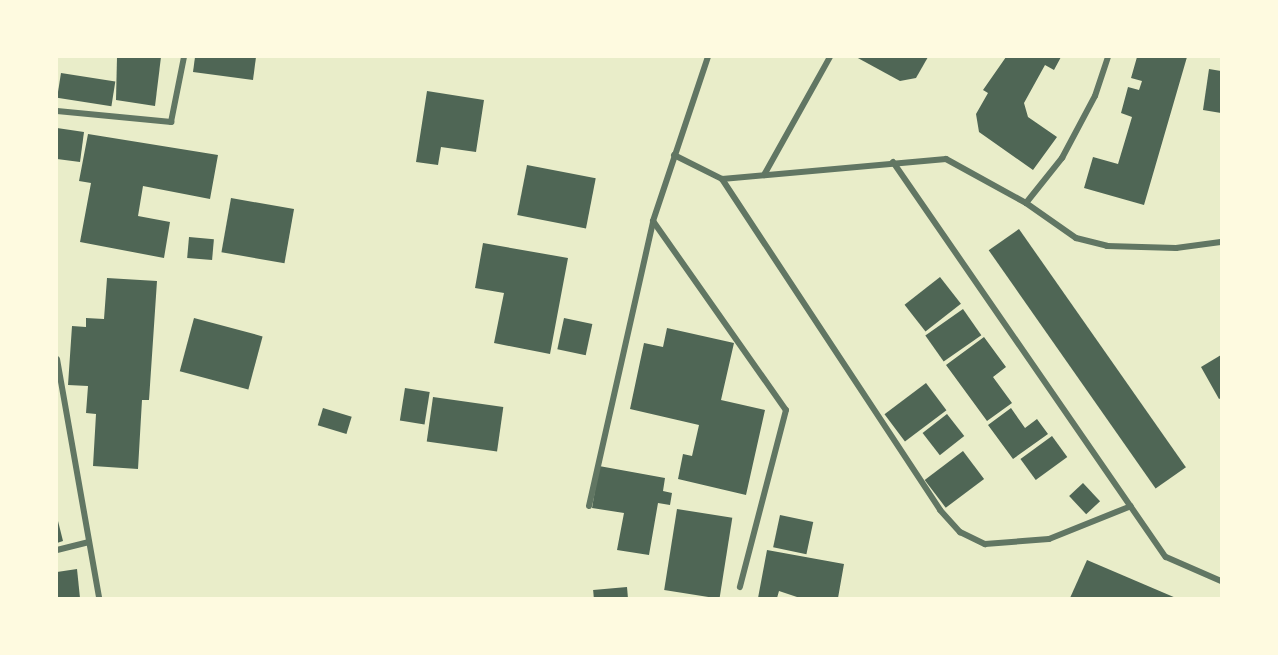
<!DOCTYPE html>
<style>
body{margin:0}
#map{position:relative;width:1278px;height:655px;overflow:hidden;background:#e9edc9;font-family:"Titillium Web",sans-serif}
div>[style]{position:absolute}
.building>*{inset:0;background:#4f6655;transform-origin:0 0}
.minor>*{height:6px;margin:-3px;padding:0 3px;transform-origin:3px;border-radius:3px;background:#617663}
span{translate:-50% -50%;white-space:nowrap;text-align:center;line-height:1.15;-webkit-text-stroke:6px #fefae0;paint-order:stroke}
.frame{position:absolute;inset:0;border:58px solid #fefae0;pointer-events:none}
</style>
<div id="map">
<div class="building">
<i style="clip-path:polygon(117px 57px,161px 57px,155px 106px,116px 100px)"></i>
<i style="clip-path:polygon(195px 57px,256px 57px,253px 80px,193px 72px)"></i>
<i style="clip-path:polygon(856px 57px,928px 57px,916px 78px,900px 81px)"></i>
<i style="clip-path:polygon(1006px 57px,1061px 57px,1054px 70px,1045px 65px,1024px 103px,1028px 117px,1057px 137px,1033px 170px,979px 132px,976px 114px,988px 93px,983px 90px)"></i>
<i style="clip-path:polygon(1137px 57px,1187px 57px,1144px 205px,1084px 188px,1093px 157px,1118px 164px,1132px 117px,1121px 113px,1128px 87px,1139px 90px,1142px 81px,1131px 78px)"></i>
<i style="clip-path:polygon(1209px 69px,1221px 71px,1221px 113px,1203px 110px)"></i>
<i style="left:61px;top:73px;width:55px;height:25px;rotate:9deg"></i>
<i style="clip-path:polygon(427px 91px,484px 100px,476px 152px,441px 147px,438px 165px,416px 162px)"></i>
<i style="clip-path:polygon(57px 128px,84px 132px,80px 162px,57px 159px)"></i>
<i style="clip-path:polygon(88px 134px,218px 155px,210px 199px,143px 186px,138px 216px,170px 222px,164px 258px,80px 242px,91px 183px,79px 181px)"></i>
<i style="left:527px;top:165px;width:70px;height:51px;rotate:11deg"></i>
<i style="left:231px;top:198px;width:64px;height:55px;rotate:10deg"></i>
<i style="left:1019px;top:229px;width:291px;height:37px;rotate:55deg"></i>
<i style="left:189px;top:237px;width:25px;height:21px;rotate:5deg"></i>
<i style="clip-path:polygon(483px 243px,568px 258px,550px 354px,494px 343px,504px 293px,475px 288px)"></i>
<i style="left:940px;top:277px;width:34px;height:45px;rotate:52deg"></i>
<i style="clip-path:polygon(107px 278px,157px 281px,149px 400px,142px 400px,138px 469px,93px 466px,96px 414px,86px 413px,88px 386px,68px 385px,72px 326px,86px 327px,86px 318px,104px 319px)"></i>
<i style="left:963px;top:309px;width:32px;height:46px;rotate:55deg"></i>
<i style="left:194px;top:318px;width:71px;height:55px;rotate:15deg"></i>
<i style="left:564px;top:318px;width:29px;height:32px;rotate:12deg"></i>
<i style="clip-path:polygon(667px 328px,734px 343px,721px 400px,765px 410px,746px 495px,678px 479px,683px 454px,692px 456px,699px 425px,630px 409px,644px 343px,663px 347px)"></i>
<i style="clip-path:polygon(984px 337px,1006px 367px,993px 377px,1012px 403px,987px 421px,946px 365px)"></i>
<i style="clip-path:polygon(1221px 355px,1221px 398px,1219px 399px,1201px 367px)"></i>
<i style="left:926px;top:383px;width:34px;height:52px;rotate:53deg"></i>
<i style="left:405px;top:388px;width:25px;height:33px;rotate:9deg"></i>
<i style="left:433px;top:397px;width:71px;height:45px;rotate:8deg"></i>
<i style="left:323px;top:408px;width:30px;height:18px;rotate:17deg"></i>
<i style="clip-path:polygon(1011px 408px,1025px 428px,1037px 419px,1048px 434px,1013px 459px,988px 425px)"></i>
<i style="left:947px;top:414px;width:28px;height:31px;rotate:52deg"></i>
<i style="left:1052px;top:436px;width:26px;height:39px;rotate:54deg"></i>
<i style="left:963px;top:451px;width:35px;height:48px;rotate:53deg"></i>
<i style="clip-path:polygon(599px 466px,665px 478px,663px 491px,672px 493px,670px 505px,658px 503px,649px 555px,617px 550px,624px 513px,592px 508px)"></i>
<i style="left:1083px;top:483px;width:25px;height:19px;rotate:47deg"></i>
<i style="left:677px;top:509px;width:56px;height:82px;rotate:9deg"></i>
<i style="left:780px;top:515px;width:34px;height:33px;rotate:12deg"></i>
<i style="clip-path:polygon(58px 521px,63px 541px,57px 543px,57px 522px)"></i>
<i style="clip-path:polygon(767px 550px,844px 564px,838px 598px,800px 598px,779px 591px,777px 598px,758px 598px)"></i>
<i style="clip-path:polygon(1087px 560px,1176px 598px,1070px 598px)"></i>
<i style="clip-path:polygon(77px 569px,80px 598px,57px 598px,57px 572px)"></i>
<i style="left:627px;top:587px;width:11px;height:34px;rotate:85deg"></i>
</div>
<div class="minor">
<i style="left:57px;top:111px;width:115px;rotate:5.5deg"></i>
<i style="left:171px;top:122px;width:66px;rotate:-78.7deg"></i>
<i style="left:674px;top:155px;width:54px;rotate:26.6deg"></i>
<i style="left:722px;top:179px;width:396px;rotate:56.6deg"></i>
<i style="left:940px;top:510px;width:30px;rotate:48deg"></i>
<i style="left:960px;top:532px;width:28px;rotate:26deg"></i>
<i style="left:985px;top:544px;width:64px;rotate:-4.5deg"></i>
<i style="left:1049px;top:539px;width:88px;rotate:-21.9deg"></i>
<i style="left:893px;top:162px;width:480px;rotate:55.4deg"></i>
<i style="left:1166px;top:557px;width:60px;rotate:23.6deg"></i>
<i style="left:764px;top:175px;width:135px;rotate:-60.8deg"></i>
<i style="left:722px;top:179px;width:225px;rotate:-5.1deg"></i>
<i style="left:946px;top:159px;width:91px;rotate:28.8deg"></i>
<i style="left:1026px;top:203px;width:61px;rotate:35deg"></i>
<i style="left:1076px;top:238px;width:32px;rotate:14deg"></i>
<i style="left:1107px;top:246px;width:69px;rotate:1.7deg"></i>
<i style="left:1176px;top:248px;width:45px;rotate:-7.6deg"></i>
<i style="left:1026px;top:203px;width:58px;rotate:-51.3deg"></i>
<i style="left:1062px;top:158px;width:70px;rotate:-62deg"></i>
<i style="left:1095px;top:96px;width:41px;rotate:-71.6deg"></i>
<i style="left:653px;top:221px;width:231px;rotate:54.9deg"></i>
<i style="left:786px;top:410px;width:183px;rotate:104.6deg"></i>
<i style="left:57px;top:359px;width:243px;rotate:80deg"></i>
<i style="left:589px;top:506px;width:292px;rotate:-77.3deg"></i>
<i style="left:653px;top:221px;width:173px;rotate:-71.5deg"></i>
<i style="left:57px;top:550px;width:33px;rotate:-14deg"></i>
</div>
<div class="frame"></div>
</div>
